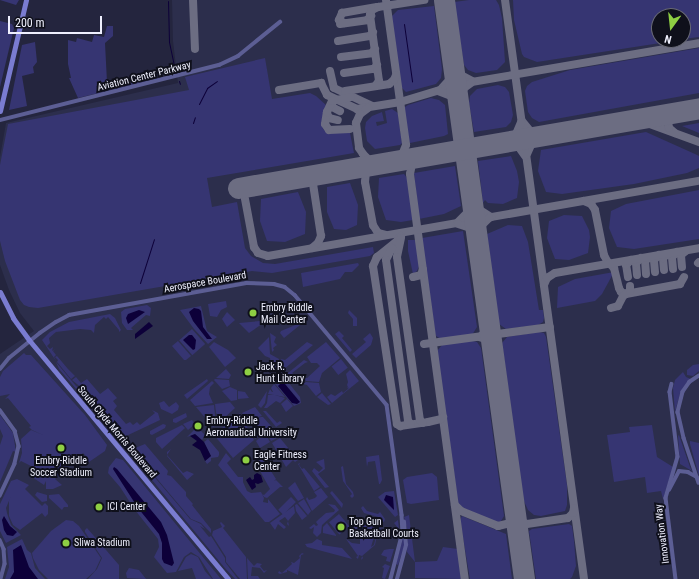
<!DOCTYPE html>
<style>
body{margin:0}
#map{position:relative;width:699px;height:579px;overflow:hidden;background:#24253e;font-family:"Roboto Condensed",sans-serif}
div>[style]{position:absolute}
.built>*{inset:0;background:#2c2e4c}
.green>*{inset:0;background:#363572;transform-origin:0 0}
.water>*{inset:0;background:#0d0039}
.stream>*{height:1px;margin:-0.5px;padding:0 0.5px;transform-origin:0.5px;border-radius:0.5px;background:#0d0039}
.taxiway>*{height:8px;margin:-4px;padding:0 4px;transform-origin:4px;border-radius:4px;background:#6c6d82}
.runway>*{height:21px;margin:-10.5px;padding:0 10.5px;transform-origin:10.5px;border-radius:10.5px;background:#6c6d82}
.street>*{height:3.5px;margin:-1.75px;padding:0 1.75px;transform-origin:1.75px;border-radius:1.75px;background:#5c5e94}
.secondary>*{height:5px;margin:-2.5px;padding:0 2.5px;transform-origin:2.5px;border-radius:2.5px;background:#7a7cd1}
.dots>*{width:11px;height:11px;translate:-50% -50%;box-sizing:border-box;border:2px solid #0f101b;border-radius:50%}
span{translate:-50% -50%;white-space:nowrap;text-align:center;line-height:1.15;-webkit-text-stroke:4px #0f101b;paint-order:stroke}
.street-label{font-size:10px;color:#eff0fe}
.poi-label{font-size:10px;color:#eff0fe}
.left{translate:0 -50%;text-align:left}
.north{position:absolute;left:651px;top:8px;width:40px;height:40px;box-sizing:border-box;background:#0f101b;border:1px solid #696a76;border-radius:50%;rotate:195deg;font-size:11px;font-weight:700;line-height:16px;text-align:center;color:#eff0fe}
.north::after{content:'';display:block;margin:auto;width:14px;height:18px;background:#8ece43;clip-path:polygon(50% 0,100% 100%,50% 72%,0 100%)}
.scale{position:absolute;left:8px;top:16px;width:94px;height:18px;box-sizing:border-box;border:2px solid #eff0fe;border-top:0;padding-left:5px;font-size:12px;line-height:14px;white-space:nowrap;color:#eff0fe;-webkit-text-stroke:3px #0f101b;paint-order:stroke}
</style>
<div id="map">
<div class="built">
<i style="clip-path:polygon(evenodd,172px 0,699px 0,699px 579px,0 579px,0 354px,34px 331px,20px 313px,9px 290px,0 265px,0 157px,6px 123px,178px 83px,173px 41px,172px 0,659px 16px,683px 16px,683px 40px,659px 40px,659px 16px)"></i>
</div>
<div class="green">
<i style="clip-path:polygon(0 0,19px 0,16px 5px)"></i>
<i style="clip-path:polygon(469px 0,496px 0,499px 5px,502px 18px,505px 62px,497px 70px,476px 73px,468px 70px,464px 65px,454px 2px)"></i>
<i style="clip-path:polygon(513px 0,699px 0,699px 37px,683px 39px,683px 16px,659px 16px,659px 40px,680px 40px,537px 62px,524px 57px,522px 54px,514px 20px)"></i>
<i style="clip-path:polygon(434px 6px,442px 69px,441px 78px,436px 84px,406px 92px,401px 87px,399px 81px,391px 17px,398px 10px)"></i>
<i style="clip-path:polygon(0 21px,12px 24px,14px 28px,0 87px)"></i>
<i style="clip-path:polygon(107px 26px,113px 26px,113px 36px,105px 43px,107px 82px,112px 83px,146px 74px,149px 74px,151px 78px,148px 81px,78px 98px,69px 78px,71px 78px,68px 64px,68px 40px,76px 42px,77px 38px,92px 42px,94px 35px,104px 37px)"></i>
<i style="clip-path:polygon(35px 42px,37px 62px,33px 67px,34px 73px,22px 76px,27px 106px,9px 110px,22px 45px)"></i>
<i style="clip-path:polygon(699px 48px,699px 93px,539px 122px,532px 118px,528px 112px,525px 91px,527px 86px,532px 82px,570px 70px)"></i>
<i style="clip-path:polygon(265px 58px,272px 99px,310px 93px,316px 96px,326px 105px,322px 120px,323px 129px,329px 133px,350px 133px,354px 153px,207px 178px,212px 207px,237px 202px,245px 248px,251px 256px,263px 263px,275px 264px,373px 247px,374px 253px,370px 256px,272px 273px,252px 271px,38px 308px,29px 307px,24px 305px,20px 300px,5px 261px,0 241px,0 165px,8px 124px,189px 90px,185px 77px)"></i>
<i style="clip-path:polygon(498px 85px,505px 87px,509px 92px,513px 115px,511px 122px,506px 127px,474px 132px,469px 103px,470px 96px,477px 89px)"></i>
<i style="clip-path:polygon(431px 98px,439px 100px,445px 105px,448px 134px,444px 136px,410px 143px,408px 139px,404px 115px,405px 107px,408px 105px)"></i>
<i style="clip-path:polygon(392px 109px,398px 113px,402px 143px,400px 145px,375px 149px,367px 141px,365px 128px,366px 122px,372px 116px,382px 112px,384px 121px,376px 122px,377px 126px,387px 123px,385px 111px)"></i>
<i style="clip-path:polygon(699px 123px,699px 133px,682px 126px)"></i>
<i style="clip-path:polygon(646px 132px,695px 154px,699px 156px,699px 168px,687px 173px,634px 184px,562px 194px,546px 192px,538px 171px,541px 150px)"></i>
<i style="clip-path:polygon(511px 156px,517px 171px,519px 182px,517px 198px,503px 204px,488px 203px,485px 200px,483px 203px,478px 161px)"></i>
<i style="clip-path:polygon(455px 166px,461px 206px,444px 214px,419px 219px,414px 173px)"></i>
<i style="clip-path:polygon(404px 174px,407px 178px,413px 220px,401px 222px,386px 220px,378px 197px,379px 178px)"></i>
<i style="clip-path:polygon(350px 183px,358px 205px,357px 225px,346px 230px,334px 229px,327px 212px,327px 187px)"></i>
<i style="clip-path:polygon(699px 190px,699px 239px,634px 249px,617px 247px,609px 228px,611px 211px,626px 204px)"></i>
<i style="clip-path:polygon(298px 192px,306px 212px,305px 234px,285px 242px,267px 241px,260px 221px,261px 199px)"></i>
<i style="clip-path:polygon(564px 215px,582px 216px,589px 230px,590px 237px,588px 253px,569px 260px,555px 259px,547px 238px,549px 221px)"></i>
<i style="clip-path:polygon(508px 225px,522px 226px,528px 242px,539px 310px,543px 310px,544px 318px,543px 322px,538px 325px,506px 329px,499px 324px,487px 234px)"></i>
<i style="clip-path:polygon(463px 231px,477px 327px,472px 335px,441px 339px,436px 336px,435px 333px,422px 238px)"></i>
<i style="clip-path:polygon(408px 240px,416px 240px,419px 266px,417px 271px,413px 274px,408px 251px)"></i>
<i style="clip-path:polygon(358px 263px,359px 265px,352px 272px,345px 272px,340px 279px,303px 287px,301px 273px)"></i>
<i style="clip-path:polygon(614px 272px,602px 294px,595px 301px,557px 308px,558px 287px,575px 279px)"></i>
<i style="clip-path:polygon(226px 301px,227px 307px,221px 310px,217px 317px,210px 316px,208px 304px)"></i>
<i style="clip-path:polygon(147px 305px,151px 308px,150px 316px,146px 315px,131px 328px,133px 330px,127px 330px,122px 323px,121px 312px,125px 309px)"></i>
<i style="clip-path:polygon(201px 306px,207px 331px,217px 337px,208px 344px,194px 329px,180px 310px)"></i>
<i style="clip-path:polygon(349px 310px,357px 318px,357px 326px,353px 326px,353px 319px,348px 313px)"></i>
<i style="clip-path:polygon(227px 312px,235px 320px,227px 327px,222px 319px)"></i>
<i style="clip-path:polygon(110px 314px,115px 318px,121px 330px,119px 332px,119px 330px,108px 317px,106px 319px,104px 317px,95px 325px,94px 333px,91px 330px,80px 329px,56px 332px,49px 338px,50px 343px,47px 346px,50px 349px,53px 347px,52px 351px,55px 349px,53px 351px,56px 355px,54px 357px,56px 361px,42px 340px,50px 332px,69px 322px)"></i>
<i style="clip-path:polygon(260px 321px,262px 324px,249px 333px,239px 323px)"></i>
<i style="clip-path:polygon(305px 321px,284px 338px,280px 333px,281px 331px)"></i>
<i style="left:192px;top:329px;width:20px;height:17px;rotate:49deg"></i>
<i style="clip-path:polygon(339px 331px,344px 336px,342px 338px,352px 350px,350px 352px,335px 334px)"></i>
<i style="clip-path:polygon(539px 332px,544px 333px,546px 337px,567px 485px,567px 505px,565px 511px,541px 516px,534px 515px,528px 510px,523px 499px,502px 343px,507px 337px)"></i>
<i style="clip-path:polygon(270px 333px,276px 337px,274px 342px,277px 345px,273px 348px,274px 350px,272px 352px)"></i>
<i style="clip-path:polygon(370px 333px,373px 338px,371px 345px,356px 358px,352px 354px,366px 342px,363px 339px)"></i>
<i style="clip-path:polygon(269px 337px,270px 354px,279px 359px,278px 371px,271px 364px,270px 358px,265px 356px,258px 348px)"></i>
<i style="clip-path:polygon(178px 341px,191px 356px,186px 360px,184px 360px,172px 346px)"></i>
<i style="clip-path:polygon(472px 341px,477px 342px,481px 348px,504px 516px,501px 521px,497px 523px,462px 509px,458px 503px,437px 351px,442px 345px)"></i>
<i style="clip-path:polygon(214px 342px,228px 350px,236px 358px,225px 367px,209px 347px)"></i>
<i style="clip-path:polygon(307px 342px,313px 345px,283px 370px,281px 359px,285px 360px)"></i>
<i style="clip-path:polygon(326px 342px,340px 358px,322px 373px,319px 382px,306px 381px,304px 378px,307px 378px,320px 366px,317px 363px,311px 363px,307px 357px)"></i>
<i style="clip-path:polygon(24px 353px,26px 355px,31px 355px,85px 415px,107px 445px,105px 451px,86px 464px,84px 461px,88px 458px,83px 453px,55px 479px,62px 485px,53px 489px,46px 489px,46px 481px,44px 485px,29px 475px,33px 471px,32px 469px,33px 467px,21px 461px,19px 463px,22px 453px,21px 439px,31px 430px,43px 435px,32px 430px,29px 427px,31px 426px,8px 398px,5px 399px,10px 394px,0 396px,0 377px,3px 371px)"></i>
<i style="clip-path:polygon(57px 356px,68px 369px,75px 376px,71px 379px,57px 362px,58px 360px,55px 357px)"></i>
<i style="left:341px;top:359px;width:11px;height:12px;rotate:52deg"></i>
<i style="clip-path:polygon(304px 360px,308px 362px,305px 363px,292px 373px,293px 374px,288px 378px,283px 377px)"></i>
<i style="clip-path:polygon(56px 362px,76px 386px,82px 389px,122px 438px,119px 439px,59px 369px)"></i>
<i style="clip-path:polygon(699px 364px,699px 371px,693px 376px,687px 375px,687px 370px,693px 365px)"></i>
<i style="clip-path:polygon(226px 369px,231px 375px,229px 379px,216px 378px)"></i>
<i style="clip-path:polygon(350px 370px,359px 381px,349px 389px,347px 385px,348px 382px,346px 374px)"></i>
<i style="clip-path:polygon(683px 372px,686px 377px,691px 379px,680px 394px,675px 412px,673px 388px,675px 380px)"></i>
<i style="clip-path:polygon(76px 377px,81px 383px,87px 379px,100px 394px,108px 388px,117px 398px,113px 401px,117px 406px,114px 410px,126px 424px,130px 422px,133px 425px,137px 422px,140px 425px,155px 413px,152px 410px,158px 413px,160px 420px,124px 437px,89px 394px,72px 380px)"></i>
<i style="clip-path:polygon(207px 379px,208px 381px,187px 399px,184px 395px)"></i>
<i style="clip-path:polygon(215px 379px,229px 380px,230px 386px,222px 389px,214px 380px)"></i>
<i style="clip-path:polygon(212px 381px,214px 383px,210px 387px,209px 394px,213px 403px,195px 406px,190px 400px)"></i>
<i style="clip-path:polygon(279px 381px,288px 382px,300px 397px,301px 403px,294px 406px,275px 384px)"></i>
<i style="clip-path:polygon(306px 382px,319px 383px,321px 392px,316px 396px,307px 385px,303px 384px)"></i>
<i style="clip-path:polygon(274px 384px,285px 397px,268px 394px,270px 389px,272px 392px,273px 392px,271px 388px)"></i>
<i style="clip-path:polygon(347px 386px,349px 389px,332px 403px,327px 397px,331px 394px,335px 396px,342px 391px,343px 393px,348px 389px)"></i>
<i style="clip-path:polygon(230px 387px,237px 390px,237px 400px,231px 401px,222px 391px)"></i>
<i style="clip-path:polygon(238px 391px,245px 392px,249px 398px,238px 399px)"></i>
<i style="clip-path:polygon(267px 391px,265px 403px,261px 408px,258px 405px)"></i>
<i style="clip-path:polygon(322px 393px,331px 404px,328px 405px,317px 397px)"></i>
<i style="clip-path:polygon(268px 395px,275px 395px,285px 398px,280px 403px,276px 401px,267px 408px,264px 408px,267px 403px)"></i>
<i style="clip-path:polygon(287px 399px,293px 406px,286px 412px,281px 404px)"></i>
<i style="clip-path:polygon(164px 401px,169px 407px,176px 402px,179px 406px,178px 410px,172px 414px,161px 409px,159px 403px)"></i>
<i style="clip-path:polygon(230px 402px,235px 408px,222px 420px,216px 413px,215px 404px)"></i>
<i style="clip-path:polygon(214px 405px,216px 425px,213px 427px,196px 407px)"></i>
<i style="clip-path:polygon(255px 407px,262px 416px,254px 418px,249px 425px,242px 413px)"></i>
<i style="clip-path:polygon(263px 411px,266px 411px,277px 423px,280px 421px,282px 423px,276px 427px)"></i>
<i style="clip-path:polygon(186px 413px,187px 417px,176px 423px,173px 422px,173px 419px)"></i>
<i style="clip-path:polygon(240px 413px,254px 440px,233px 458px,214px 435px)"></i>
<i style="clip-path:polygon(0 415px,13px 433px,16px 452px,13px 451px,0 482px,0 445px,3px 436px,0 429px)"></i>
<i style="clip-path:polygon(261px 417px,263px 417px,271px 426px,255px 439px,250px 429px,252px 428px,253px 422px,257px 424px,259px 422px,258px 418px)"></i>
<i style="clip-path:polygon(192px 420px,195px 424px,188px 430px,183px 424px)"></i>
<i style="clip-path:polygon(163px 424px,166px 425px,165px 428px,152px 435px,150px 434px,150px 431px)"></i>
<i style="clip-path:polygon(182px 425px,185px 428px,162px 449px,156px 442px,156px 438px)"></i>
<i style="clip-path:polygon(652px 425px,657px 457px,673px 467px,663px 499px,661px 491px,647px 493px,645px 477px,614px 482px,607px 435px,630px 432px,629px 427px)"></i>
<i style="clip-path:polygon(197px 427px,205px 435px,202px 440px,195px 434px,187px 437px)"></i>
<i style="clip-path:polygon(272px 427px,279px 437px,271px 441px,266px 432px)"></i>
<i style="clip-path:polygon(265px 433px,270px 442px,260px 448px,256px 441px)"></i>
<i style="clip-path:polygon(679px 435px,690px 467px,692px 471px,680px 464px,678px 436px)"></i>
<i style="clip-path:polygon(280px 438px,298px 460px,295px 462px,293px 460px,286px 467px,272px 443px)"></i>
<i style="clip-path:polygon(208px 439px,219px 452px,219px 455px,218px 457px,211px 458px,211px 461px,207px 464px,205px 461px,211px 456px,204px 442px)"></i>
<i style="clip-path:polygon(690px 441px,699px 443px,699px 476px,690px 444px)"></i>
<i style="clip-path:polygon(145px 444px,168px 471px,167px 475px,171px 476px,186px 492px,186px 496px,193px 504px,192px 505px,211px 529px,211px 533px,201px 523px,191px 519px,142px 461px,138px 454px,133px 452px,135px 448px)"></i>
<i style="clip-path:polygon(171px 449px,167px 455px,183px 473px,187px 471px,194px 474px,187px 480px,167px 456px,167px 452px)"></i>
<i style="clip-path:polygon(258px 451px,269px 467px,267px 469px,269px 468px,276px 479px,274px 481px,276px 480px,283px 487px,280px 487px,267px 498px,264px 497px,262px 494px,264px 495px,270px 489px,260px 471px,261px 463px,253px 454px)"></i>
<i style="clip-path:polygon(226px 453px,231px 459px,227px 463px,238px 477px,243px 477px,243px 482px,247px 491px,251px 493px,261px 492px,264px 498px,263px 502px,268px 503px,268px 499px,280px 514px,269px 522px,265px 522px,218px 465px)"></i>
<i style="clip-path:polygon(135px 455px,138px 455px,141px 461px,190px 519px,201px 524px,205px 529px,200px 526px,209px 537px,211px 536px,225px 558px,225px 562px,238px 579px,235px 579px,224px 567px,133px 457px)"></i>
<i style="clip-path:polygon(379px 455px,382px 480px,380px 484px,379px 484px,375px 461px,368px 462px,367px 467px,366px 457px)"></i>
<i style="clip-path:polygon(116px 458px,123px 460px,221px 579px,213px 579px,199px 557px,191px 552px,184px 557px,176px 572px,167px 573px,154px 557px,159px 547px,158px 539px,135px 510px,120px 487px,108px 473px,109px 467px)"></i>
<i style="clip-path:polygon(324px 459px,325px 469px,318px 474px,329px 487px,325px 488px,312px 471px,314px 468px,319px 472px,323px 468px,316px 462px)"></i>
<i style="clip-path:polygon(300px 463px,299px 465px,302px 469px,304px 468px,320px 487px,314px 491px,298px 464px)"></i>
<i style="clip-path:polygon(343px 466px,346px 484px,353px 492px,354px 496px,352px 498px,350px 496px,352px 494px,343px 481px,341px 467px)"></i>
<i style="clip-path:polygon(432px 473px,437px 477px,439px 500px,411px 504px,407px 503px,403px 480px,407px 477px)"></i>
<i style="clip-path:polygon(17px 479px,29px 485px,25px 489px,42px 506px,45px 503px,48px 506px,48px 514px,45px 517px,42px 513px,20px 530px,13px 525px,9px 516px,9px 501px,11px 496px,22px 487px,11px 496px,6px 508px,7px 513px,11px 525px,21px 535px,6px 543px,0 531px,0 504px,11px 481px)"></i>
<i style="clip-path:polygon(295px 482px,304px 498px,298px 501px,288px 488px)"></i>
<i style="clip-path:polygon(321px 488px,328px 497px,312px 511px,306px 499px,307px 497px,309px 500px,315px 498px,317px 496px,314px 492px)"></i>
<i style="clip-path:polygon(332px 491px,343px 504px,342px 508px,330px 493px)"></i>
<i style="clip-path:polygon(394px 491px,398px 515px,395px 517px,378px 497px,385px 492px)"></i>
<i style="clip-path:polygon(37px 492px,47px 495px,47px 501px,42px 502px,35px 495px)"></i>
<i style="clip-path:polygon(59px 494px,68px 505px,68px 507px,64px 507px,62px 510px,49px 498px,49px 495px)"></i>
<i style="left:291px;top:497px;width:7px;height:18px;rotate:45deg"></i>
<i style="clip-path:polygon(304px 499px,311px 511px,308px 515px,298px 503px)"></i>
<i style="clip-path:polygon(297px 504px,307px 516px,302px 520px,296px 511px,295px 505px)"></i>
<i style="clip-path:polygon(328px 504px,335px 505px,339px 510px,322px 525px,321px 533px,317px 537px,313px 533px,314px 527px,311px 529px,309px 528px,314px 524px,316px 526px,318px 525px,316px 522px,319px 519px,326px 513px,334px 512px,335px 510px)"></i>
<i style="clip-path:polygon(294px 506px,295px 513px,288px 521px,289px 526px,287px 524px,288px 521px,285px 517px,279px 521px,286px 527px,284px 529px,278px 524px,275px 530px,270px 523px)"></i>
<i style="clip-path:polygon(363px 506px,367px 511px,378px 514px,380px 512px,385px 519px,384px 522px,382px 521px,382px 518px,364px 513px,361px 508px)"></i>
<i style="left:339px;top:514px;width:16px;height:13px;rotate:50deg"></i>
<i style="clip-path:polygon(409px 515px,415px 562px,437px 561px,443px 547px,458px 549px,462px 579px,415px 578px,415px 562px,407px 552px,408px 532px,404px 517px)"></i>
<i style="clip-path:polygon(462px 516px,506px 534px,512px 579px,470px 579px,460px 520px)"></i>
<i style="clip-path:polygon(66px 520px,73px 521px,79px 526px,101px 558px,95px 571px,86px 579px,48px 579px,39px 570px,33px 558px,32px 553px,51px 531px)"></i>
<i style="clip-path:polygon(398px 520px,399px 529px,397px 539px,388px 536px,389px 529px,392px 532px,398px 528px,394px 523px)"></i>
<i style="clip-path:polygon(221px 522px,225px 526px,223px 528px,246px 557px,247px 579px,240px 579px,226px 562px,226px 557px,212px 535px,213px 531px,222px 527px,220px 523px)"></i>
<i style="clip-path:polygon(359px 522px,377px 527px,371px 547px,374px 545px,378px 527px,382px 529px,381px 531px,378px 530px,375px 545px,362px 556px,363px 558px,361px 560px,362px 556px,359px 555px,358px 559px,356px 557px,358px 556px,346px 539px,352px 543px,360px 544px,360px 536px,353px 527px)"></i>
<i style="clip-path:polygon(327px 523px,336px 535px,336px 536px,323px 533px,323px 527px)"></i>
<i style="clip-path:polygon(569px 524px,572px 526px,574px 541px,576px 566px,572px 577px,570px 579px,536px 579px,529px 531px,532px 529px)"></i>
<i style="clip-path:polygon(87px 528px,119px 565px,119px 579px,88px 579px,97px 569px,102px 558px,85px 532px,85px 530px)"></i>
<i style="clip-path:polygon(404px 534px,404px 547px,398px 565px,396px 564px)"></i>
<i style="clip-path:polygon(22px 539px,27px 550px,31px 553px,35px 568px,45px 579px,5px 579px,9px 567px,7px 547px)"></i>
<i style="clip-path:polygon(317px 539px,322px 541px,322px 545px,342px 548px,352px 559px,307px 547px,305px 544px,312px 543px)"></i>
<i style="clip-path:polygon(389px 549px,394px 549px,390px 562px,386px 561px,387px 557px,381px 555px,384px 550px)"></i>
<i style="clip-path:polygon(302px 553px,304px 554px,301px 555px,298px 575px,287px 570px,287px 572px,280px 574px,278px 573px,279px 571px,282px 573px,292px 564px,291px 562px,294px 563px,300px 558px,299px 556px)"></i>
<i style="clip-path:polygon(191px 554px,198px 557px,205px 571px,212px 579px,196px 579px,192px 568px,178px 571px,186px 557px)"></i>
<i style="clip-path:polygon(247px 558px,254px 566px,257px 563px,262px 564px,260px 566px,264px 571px,267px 570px,264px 573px,260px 568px,252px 567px,251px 576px,258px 576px,260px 579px,248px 579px)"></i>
<i style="clip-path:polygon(385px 564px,390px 566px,385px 579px,382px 578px,384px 568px,382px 567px)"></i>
<i style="clip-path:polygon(129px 568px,139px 570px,146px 579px,127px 578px,126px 573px)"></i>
</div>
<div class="water">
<i style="clip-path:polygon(194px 308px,199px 309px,201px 311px,203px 327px,212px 339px,207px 339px,193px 321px,189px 312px)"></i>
<i style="clip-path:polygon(139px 310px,145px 312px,128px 324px,126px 318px,128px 314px)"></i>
<i style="clip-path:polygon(149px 322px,153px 326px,135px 339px,135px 334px)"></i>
<i style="clip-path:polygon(189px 335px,192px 335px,196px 340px,195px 349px,193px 350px,183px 340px)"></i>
<i style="clip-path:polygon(281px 383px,285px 384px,300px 402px,297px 404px,292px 403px,278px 386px)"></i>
<i style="clip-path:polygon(195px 434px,204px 442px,211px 456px,205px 461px,200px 450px,192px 445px,197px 441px,190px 436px)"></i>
<i style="clip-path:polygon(114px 467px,117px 469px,161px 522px,167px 535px,174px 563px,172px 566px,164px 563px,162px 559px,162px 543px,159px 534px,138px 508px,113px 469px)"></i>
<i style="clip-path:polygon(257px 473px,261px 475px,263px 482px,258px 484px,255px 483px,256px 487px,252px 490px,246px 480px,250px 477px,252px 480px,254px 479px,254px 475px)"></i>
<i style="clip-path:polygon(386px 495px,393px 497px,394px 510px,384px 500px)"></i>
<i style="clip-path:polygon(4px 516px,10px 526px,17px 532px,13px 536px,7px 535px,4px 530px,2px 520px)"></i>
<i style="clip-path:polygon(21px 545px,29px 567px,38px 579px,10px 579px,14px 572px,13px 550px)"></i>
</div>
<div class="stream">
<i style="left:168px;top:1px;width:41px;rotate:88.6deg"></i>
<i style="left:169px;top:42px;width:29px;rotate:78deg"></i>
<i style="left:404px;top:24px;width:58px;rotate:82deg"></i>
<i style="left:179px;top:81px;width:3px;rotate:72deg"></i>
<i style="left:199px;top:104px;width:18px;rotate:-63deg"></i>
<i style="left:207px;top:88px;width:12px;rotate:-35deg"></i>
<i style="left:193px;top:123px;width:6px;rotate:-72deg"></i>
<i style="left:140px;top:283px;width:46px;rotate:-72.3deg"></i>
</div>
<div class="taxiway">
<i style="left:193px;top:0;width:49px;rotate:87.7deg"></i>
<i style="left:386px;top:0;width:146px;rotate:82.1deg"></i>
<i style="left:406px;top:145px;width:11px;rotate:112deg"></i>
<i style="left:402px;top:155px;width:12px;rotate:149deg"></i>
<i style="left:505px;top:0;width:584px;rotate:82.23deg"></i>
<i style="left:344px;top:23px;width:6px;rotate:-149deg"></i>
<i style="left:339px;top:20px;width:8px;rotate:-67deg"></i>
<i style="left:342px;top:13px;width:34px;rotate:-10deg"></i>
<i style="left:340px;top:24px;width:27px;rotate:-8deg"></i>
<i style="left:367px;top:20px;width:6px;rotate:-45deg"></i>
<i style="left:338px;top:41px;width:32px;rotate:-9deg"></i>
<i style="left:370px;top:36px;width:5px;rotate:-53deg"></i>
<i style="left:341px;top:57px;width:31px;rotate:-7deg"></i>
<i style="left:372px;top:53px;width:5px;rotate:-53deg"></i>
<i style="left:452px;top:58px;width:10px;rotate:79deg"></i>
<i style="left:454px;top:68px;width:8px;rotate:50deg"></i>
<i style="left:459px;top:74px;width:15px;rotate:28deg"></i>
<i style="left:330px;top:71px;width:17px;rotate:77deg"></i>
<i style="left:334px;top:88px;width:42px;rotate:25.3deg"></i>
<i style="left:344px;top:73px;width:30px;rotate:-8deg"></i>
<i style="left:374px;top:69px;width:5px;rotate:-53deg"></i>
<i style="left:376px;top:85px;width:5px;rotate:-53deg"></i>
<i style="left:379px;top:81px;width:67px;rotate:-97.8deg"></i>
<i style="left:370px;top:15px;width:5px;rotate:-68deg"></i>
<i style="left:372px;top:10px;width:7px;rotate:-27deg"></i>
<i style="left:378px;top:7px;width:47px;rotate:-8.7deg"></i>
<i style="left:442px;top:88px;width:13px;rotate:-48deg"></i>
<i style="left:451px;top:78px;width:13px;rotate:-86deg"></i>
<i style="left:279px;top:90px;width:43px;rotate:-9.5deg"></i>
<i style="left:321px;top:83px;width:13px;rotate:63deg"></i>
<i style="left:327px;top:95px;width:33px;rotate:25deg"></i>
<i style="left:357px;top:109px;width:44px;rotate:-9.2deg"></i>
<i style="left:400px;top:102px;width:63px;rotate:-16.7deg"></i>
<i style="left:460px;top:84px;width:242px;rotate:-9.7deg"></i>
<i style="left:345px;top:91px;width:45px;rotate:-9deg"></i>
<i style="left:389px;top:84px;width:6px;rotate:-39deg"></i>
<i style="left:394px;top:80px;width:5px;rotate:-68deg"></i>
<i style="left:438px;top:91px;width:14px;rotate:21deg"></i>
<i style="left:451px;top:96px;width:13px;rotate:58deg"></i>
<i style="left:332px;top:100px;width:7px;rotate:90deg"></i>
<i style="left:332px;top:107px;width:9px;rotate:27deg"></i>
<i style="left:368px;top:108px;width:10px;rotate:143deg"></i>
<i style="left:360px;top:114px;width:10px;rotate:114deg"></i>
<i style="left:356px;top:123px;width:25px;rotate:83deg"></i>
<i style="left:359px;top:148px;width:7px;rotate:56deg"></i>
<i style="left:363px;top:154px;width:8px;rotate:45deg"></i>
<i style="left:369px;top:160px;width:15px;rotate:8deg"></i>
<i style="left:459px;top:110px;width:16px;rotate:-86deg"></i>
<i style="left:460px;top:94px;width:7px;rotate:-56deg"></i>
<i style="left:464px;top:88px;width:9px;rotate:-36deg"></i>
<i style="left:327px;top:113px;width:5px;rotate:68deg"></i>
<i style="left:329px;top:118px;width:9px;rotate:13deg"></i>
<i style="left:636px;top:119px;width:67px;rotate:20.1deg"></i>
<i style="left:522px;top:121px;width:13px;rotate:51deg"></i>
<i style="left:530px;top:131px;width:14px;rotate:17deg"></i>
<i style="left:350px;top:129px;width:21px;rotate:177deg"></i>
<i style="left:329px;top:130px;width:7px;rotate:-124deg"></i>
<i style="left:325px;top:124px;width:12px;rotate:-81deg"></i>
<i style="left:327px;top:112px;width:12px;rotate:-66deg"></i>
<i style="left:332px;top:101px;width:19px;rotate:-12deg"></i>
<i style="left:675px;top:133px;width:8px;rotate:-140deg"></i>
<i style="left:669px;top:128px;width:7px;rotate:-98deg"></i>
<i style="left:668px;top:121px;width:7px;rotate:-56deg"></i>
<i style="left:672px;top:115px;width:9px;rotate:-21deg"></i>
<i style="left:503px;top:142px;width:16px;rotate:15deg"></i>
<i style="left:518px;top:146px;width:12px;rotate:55deg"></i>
<i style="left:504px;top:142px;width:14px;rotate:-34deg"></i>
<i style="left:516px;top:134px;width:13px;rotate:-67deg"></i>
<i style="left:527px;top:154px;width:12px;rotate:-66deg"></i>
<i style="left:532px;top:143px;width:14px;rotate:-36deg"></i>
<i style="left:421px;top:156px;width:12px;rotate:138deg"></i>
<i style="left:412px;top:164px;width:10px;rotate:101deg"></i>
<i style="left:410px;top:174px;width:409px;rotate:82.3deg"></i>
<i style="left:375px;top:164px;width:11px;rotate:142deg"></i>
<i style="left:366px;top:171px;width:11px;rotate:95deg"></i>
<i style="left:365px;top:182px;width:44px;rotate:79.5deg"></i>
<i style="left:373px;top:225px;width:9px;rotate:58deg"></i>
<i style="left:378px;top:233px;width:8px;rotate:14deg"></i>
<i style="left:245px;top:199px;width:49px;rotate:79.4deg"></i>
<i style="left:254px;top:247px;width:7px;rotate:56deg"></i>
<i style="left:258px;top:253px;width:10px;rotate:17deg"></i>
<i style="left:268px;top:256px;width:437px;rotate:-9.9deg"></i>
<i style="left:472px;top:201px;width:7px;rotate:63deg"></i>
<i style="left:475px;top:207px;width:19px;rotate:32deg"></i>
<i style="left:584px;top:201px;width:8px;rotate:23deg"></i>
<i style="left:591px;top:204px;width:7px;rotate:56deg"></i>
<i style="left:595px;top:210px;width:46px;rotate:78.7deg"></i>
<i style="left:604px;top:255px;width:7px;rotate:63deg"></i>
<i style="left:607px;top:261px;width:10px;rotate:45deg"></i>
<i style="left:614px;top:268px;width:21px;rotate:76deg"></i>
<i style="left:619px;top:288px;width:4px;rotate:63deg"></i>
<i style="left:621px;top:292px;width:5px;rotate:22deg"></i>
<i style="left:626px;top:294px;width:55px;rotate:-10.5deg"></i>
<i style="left:680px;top:284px;width:8px;rotate:-60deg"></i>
<i style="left:458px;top:222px;width:16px;rotate:-45deg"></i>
<i style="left:469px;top:211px;width:12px;rotate:-76deg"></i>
<i style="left:458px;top:224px;width:13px;rotate:18deg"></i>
<i style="left:470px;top:228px;width:11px;rotate:49deg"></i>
<i style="left:401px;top:236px;width:6px;rotate:129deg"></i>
<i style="left:397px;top:241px;width:26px;rotate:141deg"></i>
<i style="left:377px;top:257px;width:10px;rotate:114deg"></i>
<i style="left:373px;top:266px;width:160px;rotate:81.4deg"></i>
<i style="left:397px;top:424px;width:4px;rotate:34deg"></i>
<i style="left:400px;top:426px;width:28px;rotate:-8deg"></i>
<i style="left:428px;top:422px;width:13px;rotate:-13deg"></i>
<i style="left:441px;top:419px;width:3px;rotate:-45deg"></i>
<i style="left:477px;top:236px;width:8px;rotate:-76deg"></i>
<i style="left:479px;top:228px;width:14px;rotate:-45deg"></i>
<i style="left:401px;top:238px;width:19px;rotate:102deg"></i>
<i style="left:397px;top:257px;width:165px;rotate:82deg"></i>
<i style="left:420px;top:420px;width:4px;rotate:45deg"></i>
<i style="left:312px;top:248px;width:8px;rotate:-40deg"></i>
<i style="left:318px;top:243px;width:8px;rotate:-67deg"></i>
<i style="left:321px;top:236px;width:53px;rotate:-98.7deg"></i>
<i style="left:313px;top:184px;width:10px;rotate:-53deg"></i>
<i style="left:319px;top:176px;width:12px;rotate:-20deg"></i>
<i style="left:392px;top:248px;width:13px;rotate:117deg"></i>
<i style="left:386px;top:260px;width:162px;rotate:82.2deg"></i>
<i style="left:408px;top:421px;width:4px;rotate:45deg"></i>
<i style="left:698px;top:263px;width:1px;rotate:-45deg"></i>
<i style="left:682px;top:267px;width:12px;rotate:-95deg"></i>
<i style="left:681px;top:255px;width:6px;rotate:-39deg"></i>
<i style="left:673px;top:269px;width:12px;rotate:-95deg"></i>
<i style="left:672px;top:257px;width:7px;rotate:-45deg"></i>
<i style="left:664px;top:270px;width:12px;rotate:-95deg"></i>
<i style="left:663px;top:258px;width:6px;rotate:-39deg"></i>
<i style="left:655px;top:272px;width:12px;rotate:-95deg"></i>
<i style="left:654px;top:260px;width:7px;rotate:-45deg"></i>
<i style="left:646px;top:274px;width:13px;rotate:-94deg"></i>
<i style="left:645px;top:261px;width:6px;rotate:-39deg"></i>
<i style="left:637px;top:275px;width:12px;rotate:-95deg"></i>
<i style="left:636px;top:263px;width:7px;rotate:-45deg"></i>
<i style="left:413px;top:277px;width:8px;rotate:-14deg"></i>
<i style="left:421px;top:275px;width:6px;rotate:-72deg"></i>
<i style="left:628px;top:277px;width:12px;rotate:-99deg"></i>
<i style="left:626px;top:265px;width:7px;rotate:-45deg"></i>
<i style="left:544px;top:285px;width:8px;rotate:-67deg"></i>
<i style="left:547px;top:278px;width:9px;rotate:-32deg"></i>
<i style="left:555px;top:273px;width:146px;rotate:-9.8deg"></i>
<i style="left:611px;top:308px;width:7px;rotate:-16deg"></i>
<i style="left:618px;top:306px;width:11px;rotate:-63deg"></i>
<i style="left:623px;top:296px;width:9px;rotate:-36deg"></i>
<i style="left:630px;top:291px;width:5px;rotate:-90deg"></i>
<i style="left:481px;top:336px;width:7px;rotate:-45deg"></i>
<i style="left:486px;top:331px;width:11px;rotate:-80deg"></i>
<i style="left:479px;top:337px;width:9px;rotate:18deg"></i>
<i style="left:488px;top:340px;width:12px;rotate:70deg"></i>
<i style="left:424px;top:344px;width:127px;rotate:-7.7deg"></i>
<i style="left:455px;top:505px;width:8px;rotate:45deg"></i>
<i style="left:461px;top:511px;width:40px;rotate:22deg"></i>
<i style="left:498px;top:526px;width:12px;rotate:-14deg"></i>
<i style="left:510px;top:523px;width:12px;rotate:-66deg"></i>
<i style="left:515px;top:512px;width:9px;rotate:72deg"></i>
<i style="left:518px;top:521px;width:9px;rotate:18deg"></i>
<i style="left:527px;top:524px;width:41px;rotate:-8.3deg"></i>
<i style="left:568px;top:518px;width:7px;rotate:-45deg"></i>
<i style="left:573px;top:513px;width:5px;rotate:-79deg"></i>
</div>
<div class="runway">
<i style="left:444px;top:0;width:585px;rotate:82.13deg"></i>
<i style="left:238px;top:188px;width:468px;rotate:-9.8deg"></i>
</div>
<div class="street">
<i style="left:0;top:120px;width:226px;rotate:-14.1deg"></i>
<i style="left:219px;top:65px;width:21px;rotate:-25deg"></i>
<i style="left:238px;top:56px;width:54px;rotate:-39deg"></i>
<i style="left:0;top:369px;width:14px;rotate:-51deg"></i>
<i style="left:9px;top:358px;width:40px;rotate:-39deg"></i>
<i style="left:40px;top:333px;width:19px;rotate:-35deg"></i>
<i style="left:56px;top:322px;width:15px;rotate:-28deg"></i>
<i style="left:69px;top:315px;width:180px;rotate:-10.2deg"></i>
<i style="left:246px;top:283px;width:28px;rotate:2deg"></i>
<i style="left:274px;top:284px;width:11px;rotate:15deg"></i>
<i style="left:285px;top:287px;width:13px;rotate:39deg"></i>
<i style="left:295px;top:295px;width:143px;rotate:50.1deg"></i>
<i style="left:387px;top:405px;width:111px;rotate:82.2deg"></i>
<i style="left:402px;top:515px;width:17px;rotate:87deg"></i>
<i style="left:403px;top:532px;width:49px;rotate:104.3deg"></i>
<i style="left:699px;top:376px;width:11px;rotate:146deg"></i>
<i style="left:690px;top:382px;width:12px;rotate:125deg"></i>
<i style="left:683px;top:392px;width:21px;rotate:104deg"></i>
<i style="left:678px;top:412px;width:27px;rotate:77deg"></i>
<i style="left:684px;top:438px;width:47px;rotate:71.6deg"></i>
<i style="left:672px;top:384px;width:8px;rotate:104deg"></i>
<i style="left:670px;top:392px;width:65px;rotate:83deg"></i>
<i style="left:678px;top:457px;width:43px;rotate:106.3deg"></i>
<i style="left:666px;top:498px;width:82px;rotate:83deg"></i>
<i style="left:0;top:410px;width:26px;rotate:54deg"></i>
<i style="left:15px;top:431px;width:16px;rotate:75deg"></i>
<i style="left:19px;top:446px;width:18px;rotate:103deg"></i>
<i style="left:15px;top:464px;width:35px;rotate:115deg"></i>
<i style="left:669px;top:490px;width:21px;rotate:-62deg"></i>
<i style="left:679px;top:471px;width:9px;rotate:6deg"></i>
<i style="left:688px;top:472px;width:10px;rotate:29deg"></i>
<i style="left:0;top:540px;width:10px;rotate:66deg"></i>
<i style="left:4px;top:549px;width:15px;rotate:86deg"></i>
<i style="left:5px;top:564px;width:16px;rotate:105deg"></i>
<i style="left:397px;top:579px;width:35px;rotate:-75deg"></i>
<i style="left:406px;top:545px;width:23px;rotate:-95deg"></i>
</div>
<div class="secondary">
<i style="left:0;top:111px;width:114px;rotate:-76.8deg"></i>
<i style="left:0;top:292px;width:29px;rotate:63deg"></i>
<i style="left:13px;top:318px;width:27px;rotate:54deg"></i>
<i style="left:29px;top:340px;width:311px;rotate:50.2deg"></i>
</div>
<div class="dots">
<i style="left:253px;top:313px;background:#8ece43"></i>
<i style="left:248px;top:372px;background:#8ece43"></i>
<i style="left:198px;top:426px;background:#8ece43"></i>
<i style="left:61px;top:448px;background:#8ece43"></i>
<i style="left:246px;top:460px;background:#8ece43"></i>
<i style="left:99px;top:507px;background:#8ece43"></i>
<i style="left:341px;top:527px;background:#8ece43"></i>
<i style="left:66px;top:543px;background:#8ece43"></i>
</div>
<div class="street-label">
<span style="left:144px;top:76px;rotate:-14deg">Aviation Center Parkway</span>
<span style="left:205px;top:282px;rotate:-10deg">Aerospace Boulevard</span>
<span style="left:117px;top:432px;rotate:50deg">South Clyde Morris Boulevard</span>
<span style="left:662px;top:534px;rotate:-97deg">Innovation Way</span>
</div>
<div class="poi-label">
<span class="left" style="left:261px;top:313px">Embry Riddle<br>Mail Center</span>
<span class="left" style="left:256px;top:372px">Jack R.<br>Hunt Library</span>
<span class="left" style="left:206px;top:426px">Embry-Riddle<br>Aeronautical University</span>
<span class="left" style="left:254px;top:460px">Eagle Fitness<br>Center</span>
<span style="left:61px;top:466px">Embry-Riddle<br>Soccer Stadium</span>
<span class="left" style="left:107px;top:507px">ICI Center</span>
<span class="left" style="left:349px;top:527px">Top Gun<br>Basketball Courts</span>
<span class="left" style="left:74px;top:543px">Sliwa Stadium</span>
</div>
<div class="north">N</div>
<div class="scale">200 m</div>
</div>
